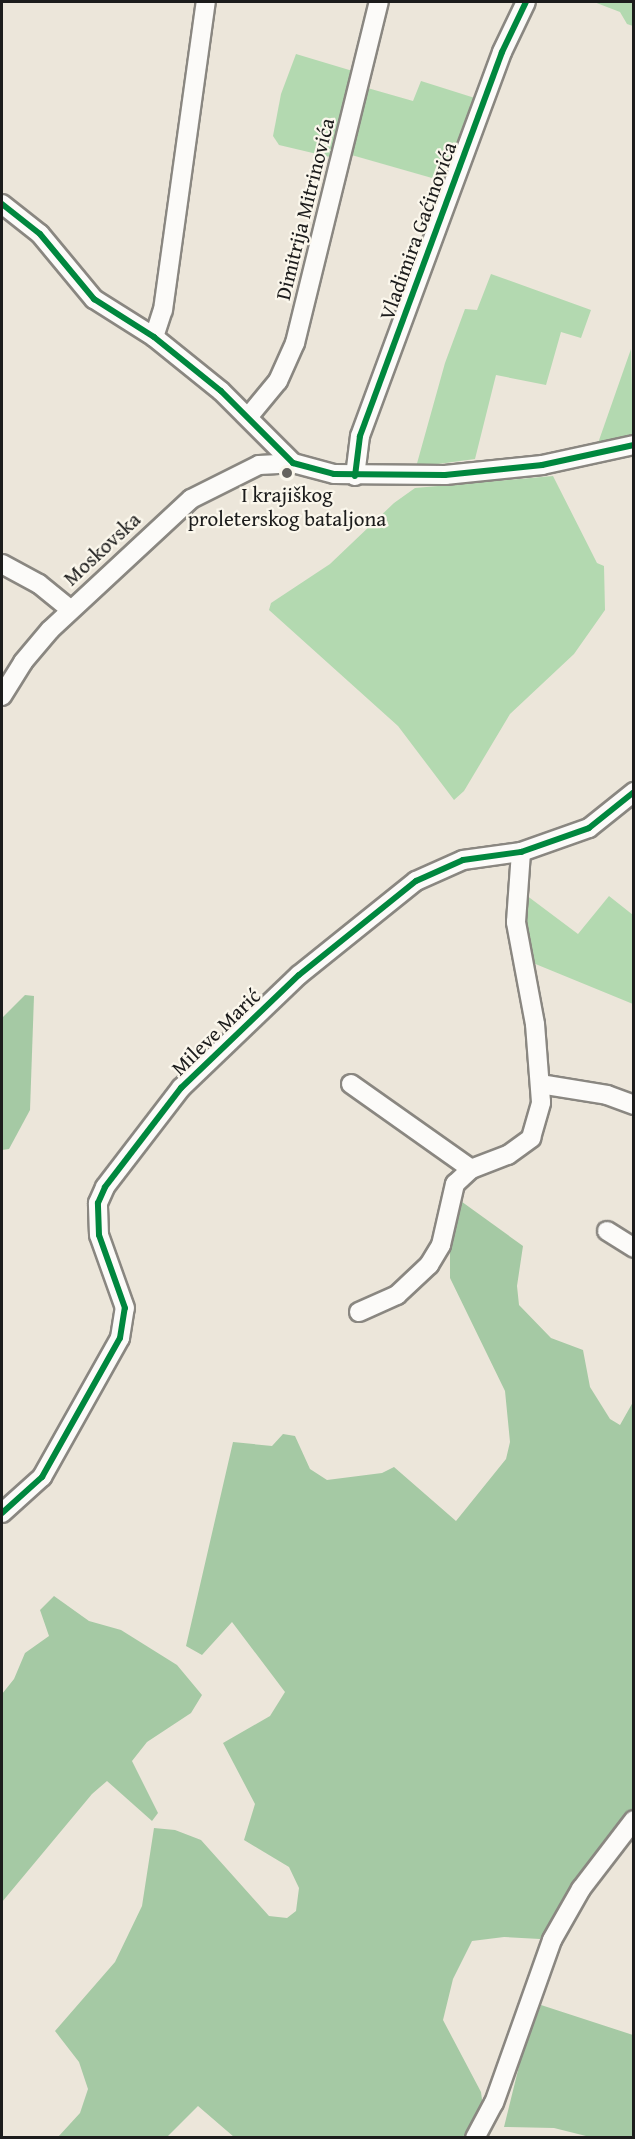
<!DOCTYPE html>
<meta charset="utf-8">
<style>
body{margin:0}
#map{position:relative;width:635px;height:2139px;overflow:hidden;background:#ece6da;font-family:"Gentium Book Plus",serif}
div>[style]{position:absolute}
.green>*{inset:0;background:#b3d9b0}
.forest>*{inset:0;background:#a5c9a4}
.roads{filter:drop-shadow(2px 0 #8a8781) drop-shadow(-2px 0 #8a8781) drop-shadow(0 2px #8a8781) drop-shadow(0 -2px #8a8781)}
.street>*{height:18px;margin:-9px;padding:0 9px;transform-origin:9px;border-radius:9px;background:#fcfbf9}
.cycleway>*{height:6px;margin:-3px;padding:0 3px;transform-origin:3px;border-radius:3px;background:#00873e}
.dots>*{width:16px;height:16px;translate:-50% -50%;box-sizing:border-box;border:3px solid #fbf7ec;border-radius:50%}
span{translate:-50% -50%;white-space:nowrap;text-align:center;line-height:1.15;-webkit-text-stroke:4.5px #fbf7ec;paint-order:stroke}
.street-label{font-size:21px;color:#1c1c1c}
.poi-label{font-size:21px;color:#1c1c1c}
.frame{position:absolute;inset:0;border:3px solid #1c1c1c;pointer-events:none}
</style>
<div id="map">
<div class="green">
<i style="clip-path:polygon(594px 2px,633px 2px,633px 26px,627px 24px,620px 12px)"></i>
<i style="clip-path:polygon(296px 54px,356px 72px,334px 158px,279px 145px,273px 136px,281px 94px)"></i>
<i style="clip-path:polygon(421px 81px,478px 99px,446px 182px,348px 154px,364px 87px,413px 101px)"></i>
<i style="clip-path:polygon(491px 274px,591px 310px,581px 338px,561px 332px,546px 385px,496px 375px,475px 459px,416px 467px,445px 363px,465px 309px,477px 310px)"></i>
<i style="clip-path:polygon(631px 349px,633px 434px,597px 446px)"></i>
<i style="clip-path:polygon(553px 476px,597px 563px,604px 566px,605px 610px,574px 654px,510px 714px,464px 791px,454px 800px,398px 726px,269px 610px,271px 603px,330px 564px,394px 503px,415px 488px)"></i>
<i style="clip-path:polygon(526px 895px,578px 934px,609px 896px,633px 915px,633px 1004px,533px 963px,525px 920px)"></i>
</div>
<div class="forest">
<i style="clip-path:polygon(25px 995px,34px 996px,30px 1110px,9px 1149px,2px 1150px,2px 1018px)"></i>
<i style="clip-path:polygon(458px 1199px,523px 1246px,517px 1286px,519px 1305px,551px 1338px,583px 1350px,590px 1387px,610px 1419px,620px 1425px,633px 1402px,633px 1808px,606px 1838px,540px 1939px,504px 1937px,472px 1941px,453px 1979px,443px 2020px,481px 2092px,483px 2107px,463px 2137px,234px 2137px,198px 2106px,167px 2137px,58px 2137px,80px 2113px,88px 2089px,79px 2062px,55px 2031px,115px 1962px,142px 1906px,154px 1828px,175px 1830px,201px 1840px,269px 1916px,287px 1918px,296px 1911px,299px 1888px,289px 1867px,244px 1840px,255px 1804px,223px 1743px,270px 1716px,285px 1692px,232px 1622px,202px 1655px,186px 1646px,233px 1442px,272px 1446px,283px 1434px,295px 1436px,310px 1469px,327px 1480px,382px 1473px,394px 1467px,456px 1521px,506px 1459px,510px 1442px,505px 1391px,450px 1278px,450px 1250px)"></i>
<i style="clip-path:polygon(54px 1596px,89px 1621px,121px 1630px,177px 1665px,202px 1695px,191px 1713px,147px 1742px,132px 1761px,158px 1813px,152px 1821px,107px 1781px,92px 1794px,2px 1902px,2px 1694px,14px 1679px,25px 1653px,49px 1636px,40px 1610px)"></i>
<i style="clip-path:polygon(541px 2005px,633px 2035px,633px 2137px,590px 2137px,554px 2128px,504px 2127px,522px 2054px)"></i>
</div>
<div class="roads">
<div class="street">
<i style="left:2px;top:204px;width:48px;rotate:38.3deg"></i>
<i style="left:40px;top:234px;width:85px;rotate:50.3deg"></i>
<i style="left:94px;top:299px;width:71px;rotate:32.3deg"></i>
<i style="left:154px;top:337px;width:86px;rotate:38.9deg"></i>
<i style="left:221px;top:391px;width:102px;rotate:45deg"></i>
<i style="left:293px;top:463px;width:42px;rotate:15deg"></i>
<i style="left:334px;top:474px;width:111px;rotate:0.5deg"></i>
<i style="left:445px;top:475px;width:98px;rotate:-5.9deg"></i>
<i style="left:542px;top:465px;width:94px;rotate:-12.3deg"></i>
<i style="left:154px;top:337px;width:28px;rotate:-72deg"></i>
<i style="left:163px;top:310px;width:311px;rotate:-82.1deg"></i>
<i style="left:249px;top:416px;width:45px;rotate:-50.4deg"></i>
<i style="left:278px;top:381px;width:42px;rotate:-65.9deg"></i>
<i style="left:295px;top:343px;width:351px;rotate:-76.2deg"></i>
<i style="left:355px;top:476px;width:40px;rotate:-82.9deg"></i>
<i style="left:360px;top:436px;width:409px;rotate:-69.7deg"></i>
<i style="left:502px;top:52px;width:55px;rotate:-64.4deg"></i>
<i style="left:2px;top:564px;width:42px;rotate:28.4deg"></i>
<i style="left:39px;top:584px;width:40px;rotate:39deg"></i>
<i style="left:2px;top:696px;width:40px;rotate:-58deg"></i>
<i style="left:23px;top:662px;width:42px;rotate:-49.8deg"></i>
<i style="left:50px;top:630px;width:192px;rotate:-42.9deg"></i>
<i style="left:191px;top:499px;width:76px;rotate:-26.6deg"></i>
<i style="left:259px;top:465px;width:34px;rotate:-3deg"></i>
<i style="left:351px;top:1084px;width:147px;rotate:35.3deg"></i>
<i style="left:471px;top:1169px;width:40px;rotate:-21deg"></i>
<i style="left:508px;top:1155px;width:29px;rotate:-36deg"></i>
<i style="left:531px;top:1138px;width:37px;rotate:-74deg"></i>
<i style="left:541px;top:1102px;width:78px;rotate:-94.4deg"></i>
<i style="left:535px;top:1024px;width:104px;rotate:-100.6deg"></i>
<i style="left:516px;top:922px;width:70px;rotate:-85.9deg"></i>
<i style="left:540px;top:1084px;width:68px;rotate:9.3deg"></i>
<i style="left:607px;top:1095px;width:29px;rotate:20deg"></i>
<i style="left:607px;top:1231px;width:32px;rotate:32deg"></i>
<i style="left:359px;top:1312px;width:42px;rotate:-24.1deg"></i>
<i style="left:397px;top:1295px;width:44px;rotate:-43.2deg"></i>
<i style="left:429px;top:1265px;width:23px;rotate:-59deg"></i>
<i style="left:441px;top:1245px;width:63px;rotate:-77.1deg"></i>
<i style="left:455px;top:1184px;width:22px;rotate:-43deg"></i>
<i style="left:2px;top:1513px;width:54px;rotate:-42deg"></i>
<i style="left:42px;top:1477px;width:159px;rotate:-60.7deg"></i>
<i style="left:120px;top:1338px;width:30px;rotate:-81deg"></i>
<i style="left:125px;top:1308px;width:77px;rotate:-109.6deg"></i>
<i style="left:99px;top:1235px;width:32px;rotate:-92deg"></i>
<i style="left:98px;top:1203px;width:17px;rotate:-66deg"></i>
<i style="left:105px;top:1187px;width:125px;rotate:-52.5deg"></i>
<i style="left:181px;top:1088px;width:163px;rotate:-43.8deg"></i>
<i style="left:299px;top:975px;width:150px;rotate:-38.8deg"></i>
<i style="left:416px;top:881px;width:51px;rotate:-24.1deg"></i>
<i style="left:463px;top:860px;width:59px;rotate:-7.9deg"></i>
<i style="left:521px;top:852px;width:72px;rotate:-19.4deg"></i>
<i style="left:589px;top:828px;width:58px;rotate:-38.7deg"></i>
<i style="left:475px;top:2138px;width:40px;rotate:-62deg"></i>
<i style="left:494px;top:2103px;width:173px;rotate:-70.4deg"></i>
<i style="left:552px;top:1940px;width:59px;rotate:-60.4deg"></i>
<i style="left:581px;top:1889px;width:87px;rotate:-52.5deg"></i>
</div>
</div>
<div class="cycleway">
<i style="left:2px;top:204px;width:48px;rotate:38.3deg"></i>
<i style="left:40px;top:234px;width:85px;rotate:50.3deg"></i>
<i style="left:94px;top:299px;width:71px;rotate:32.3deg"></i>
<i style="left:154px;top:337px;width:86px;rotate:38.9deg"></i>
<i style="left:221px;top:391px;width:102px;rotate:45deg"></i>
<i style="left:293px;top:463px;width:42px;rotate:15deg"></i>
<i style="left:334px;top:474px;width:111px;rotate:0.5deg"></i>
<i style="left:445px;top:475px;width:98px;rotate:-5.9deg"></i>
<i style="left:542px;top:465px;width:94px;rotate:-12.3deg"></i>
<i style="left:355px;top:476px;width:40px;rotate:-82.9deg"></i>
<i style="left:360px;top:436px;width:409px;rotate:-69.7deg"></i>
<i style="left:502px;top:52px;width:55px;rotate:-64.4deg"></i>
<i style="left:2px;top:1513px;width:54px;rotate:-42deg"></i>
<i style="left:42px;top:1477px;width:159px;rotate:-60.7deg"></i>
<i style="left:120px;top:1338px;width:30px;rotate:-81deg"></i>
<i style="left:125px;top:1308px;width:77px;rotate:-109.6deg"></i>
<i style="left:99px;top:1235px;width:32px;rotate:-92deg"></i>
<i style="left:98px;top:1203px;width:17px;rotate:-66deg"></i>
<i style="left:105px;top:1187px;width:125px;rotate:-52.5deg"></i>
<i style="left:181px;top:1088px;width:163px;rotate:-43.8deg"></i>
<i style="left:299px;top:975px;width:150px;rotate:-38.8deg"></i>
<i style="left:416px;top:881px;width:51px;rotate:-24.1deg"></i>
<i style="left:463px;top:860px;width:59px;rotate:-7.9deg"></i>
<i style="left:521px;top:852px;width:72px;rotate:-19.4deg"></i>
<i style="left:589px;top:828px;width:58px;rotate:-38.7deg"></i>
</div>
<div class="dots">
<i style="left:287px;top:473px;background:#65635e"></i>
</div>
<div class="street-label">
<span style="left:305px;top:209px;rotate:-76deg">Dimitrija Mitrinovića</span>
<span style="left:418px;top:231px;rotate:-70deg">Vladimira Gaćinovića</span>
<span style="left:102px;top:549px;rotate:-43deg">Moskovska</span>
<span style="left:216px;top:1032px;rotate:-44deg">Mileve Marić</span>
</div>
<div class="poi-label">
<span style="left:287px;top:507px">I krajiškog<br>proleterskog bataljona</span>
</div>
<div class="frame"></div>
</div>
